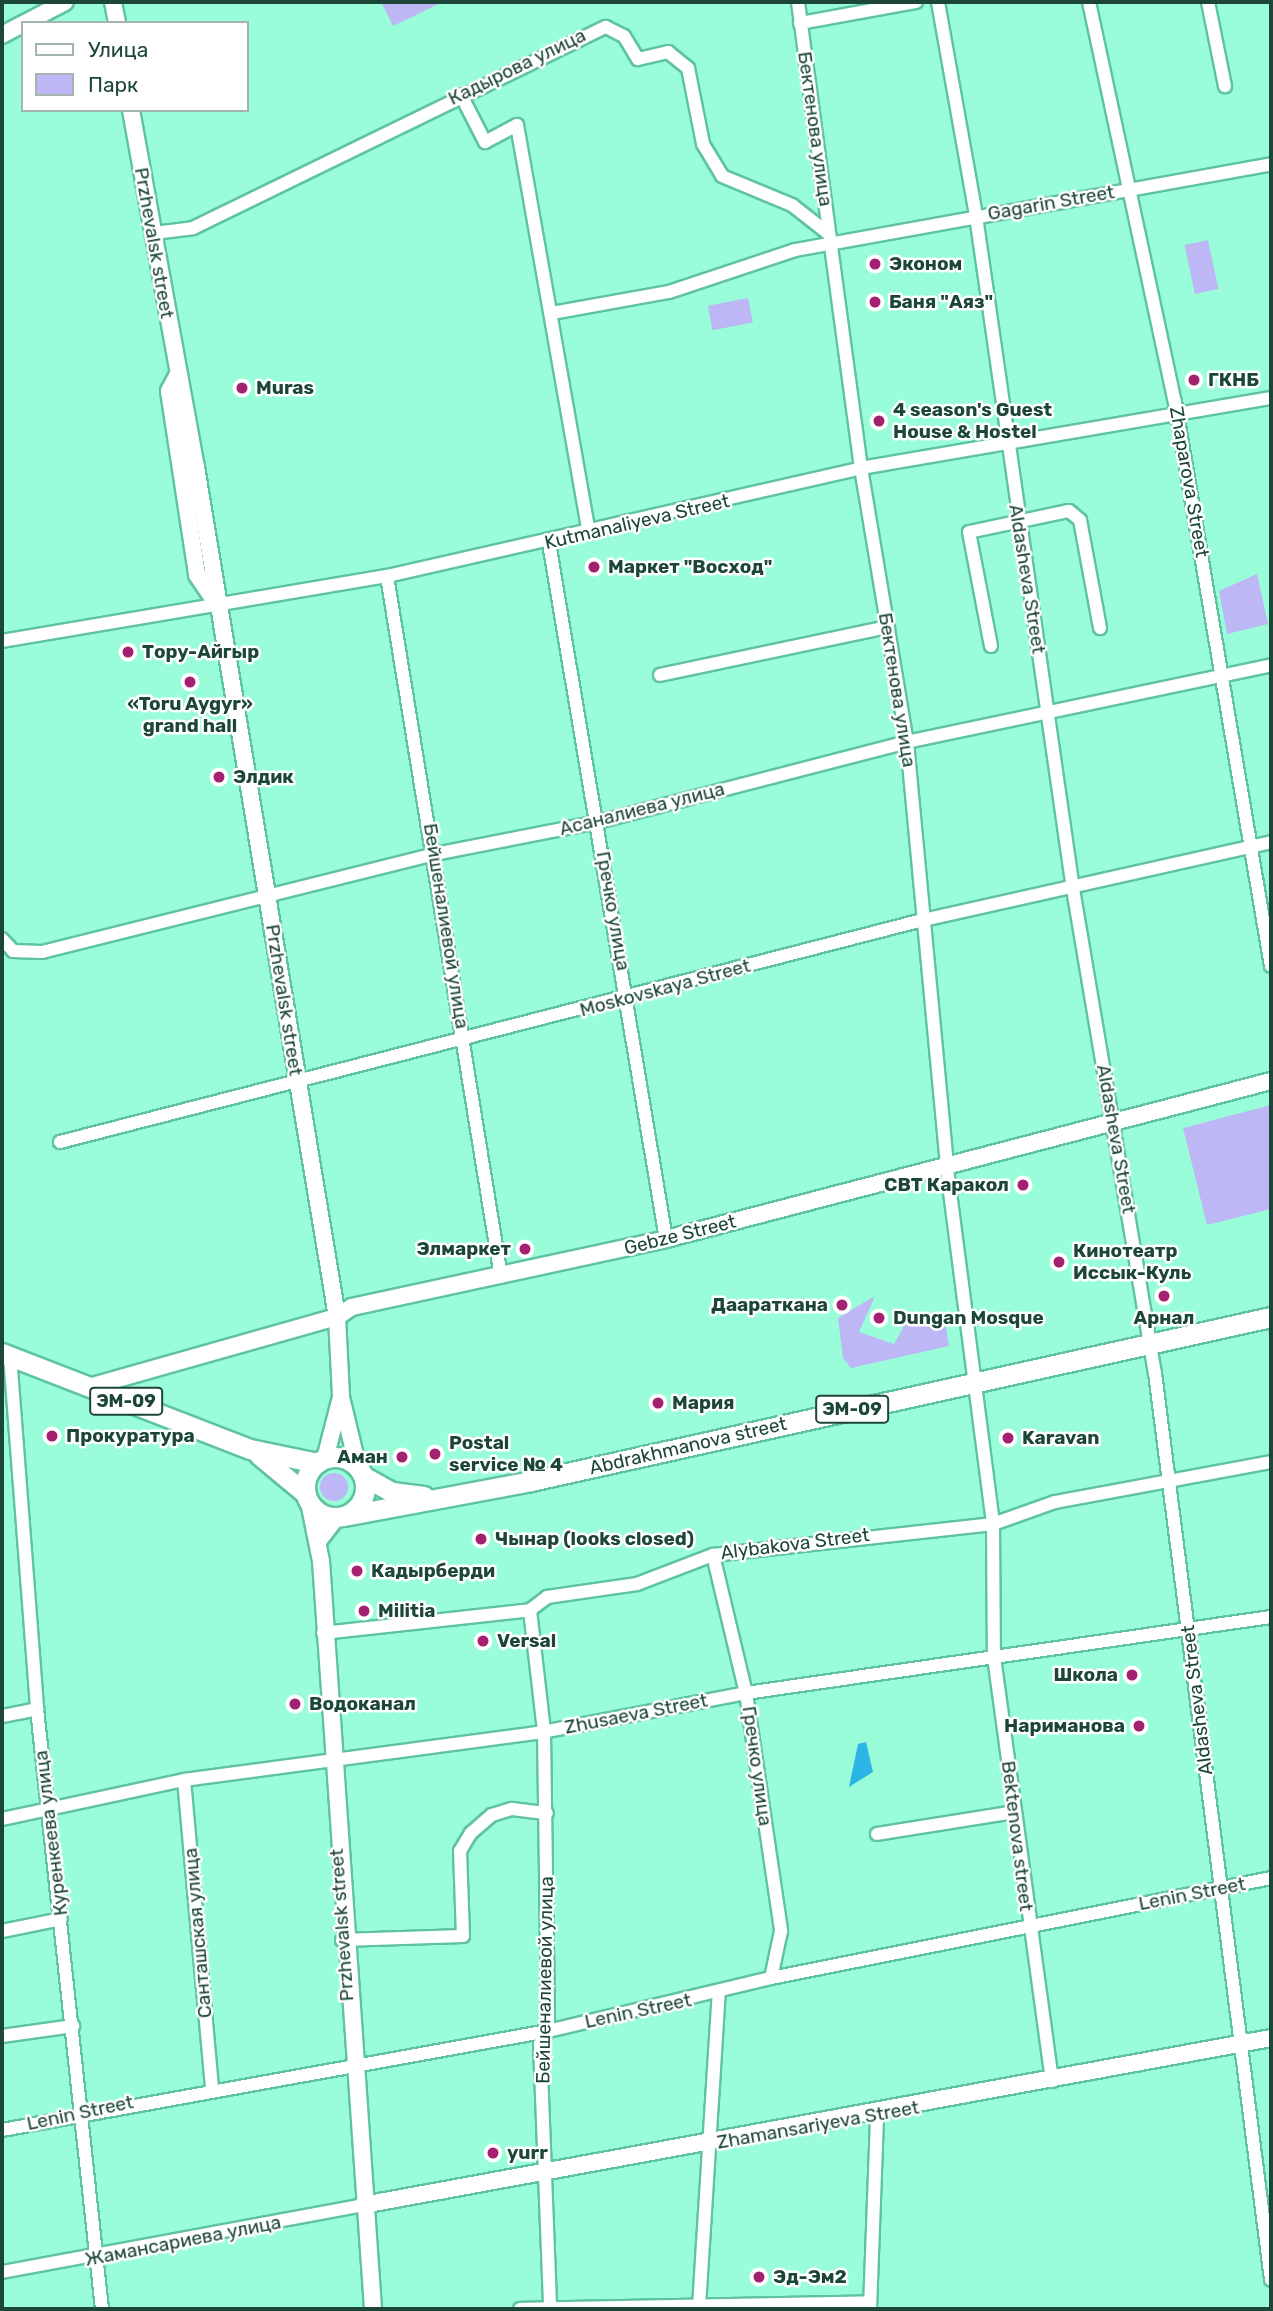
<!DOCTYPE html>
<meta charset="utf-8">
<style>
body{margin:0}
#map{position:relative;width:1273px;height:2311px;overflow:hidden;background:#99fdd9;font-family:Rubik,sans-serif}
div>[style]{position:absolute}
.green>*{inset:0;background:#bdb7f5;transform-origin:0 0}
.round{border-radius:50%}
.water>*{inset:0;background:#2bb5e7}
.roads{filter:drop-shadow(2px 0 #5fc3a2) drop-shadow(-2px 0 #5fc3a2) drop-shadow(0 2px #5fc3a2) drop-shadow(0 -2px #5fc3a2)}
.minor>*{height:12px;margin:-6px;padding:0 6px;transform-origin:6px;border-radius:6px;background:#fff}
.major>*{height:16px;margin:-8px;padding:0 8px;transform-origin:8px;border-radius:8px;background:#fff}
.highway>*{height:19px;margin:-9.5px;padding:0 9.5px;transform-origin:9.5px;border-radius:9.5px;background:#fff}
.highway>.ring{margin:-9.5px;padding:0;box-sizing:content-box;background:none;border:19px solid #fff;border-radius:50%}
.dots>*{width:19px;height:19px;translate:-50% -50%;box-sizing:border-box;border:4px solid #fff;border-radius:50%}
span{translate:-50% -50%;white-space:nowrap;text-align:center;line-height:1.15;-webkit-text-stroke:5px #fff;paint-order:stroke}
.shield-label span{padding:2px 5px;background:#fff;border:2px solid;border-radius:5px;-webkit-text-stroke-width:0}
.shield-label{font-size:18px;color:#1c4638;font-weight:700}
.street-label{font-size:19px;color:#1c4638}
.poi-label{font-size:19px;color:#1c4638;font-weight:700}
.left{translate:0 -50%;text-align:left}
.right{translate:-100% -50%;text-align:right}
.frame{position:absolute;inset:0;border:4px solid #1c4638;pointer-events:none}
.legend{position:absolute;left:21px;top:21px;width:228px;height:91px;box-sizing:border-box;background:#fff;border:2px solid #a4b5af;margin:0;padding:9px 12px;list-style:none;font-size:21px;color:#1c4638}
.legend li{display:flex;align-items:center;gap:14px;height:35px}
.legend b{width:35px;border:2px solid #a4b5af}
</style>
<div id="map">
<div class="green">
<i style="clip-path:polygon(381px 2px,443px 2px,393px 26px)"></i>
<i style="left:1208px;top:240px;width:50px;height:24px;rotate:78deg"></i>
<i style="left:748px;top:298px;width:25px;height:41px;rotate:79deg"></i>
<i style="clip-path:polygon(1257px 574px,1268px 624px,1227px 634px,1219px 591px)"></i>
<i style="clip-path:polygon(1271px 1105px,1271px 1209px,1207px 1225px,1183px 1128px)"></i>
<i style="clip-path:polygon(875px 1296px,859px 1332px,894px 1344px,910px 1315px,946px 1327px,949px 1346px,851px 1368px,843px 1358px,838px 1318px)"></i>
<i class="round" style="left:320px;top:1473px;width:28px;height:28px"></i>
</div>
<div class="water">
<i style="clip-path:polygon(866px 1742px,873px 1772px,849px 1787px,858px 1744px)"></i>
</div>
<div class="roads">
<div class="minor">
<i style="left:798px;top:2px;width:470px;rotate:82.3deg"></i>
<i style="left:861px;top:468px;width:278px;rotate:80.5deg"></i>
<i style="left:907px;top:742px;width:429px;rotate:84.6deg"></i>
<i style="left:947px;top:1169px;width:358px;rotate:82.6deg"></i>
<i style="left:993px;top:1524px;width:133px;rotate:89.6deg"></i>
<i style="left:994px;top:1657px;width:428px;rotate:82.2deg"></i>
<i style="left:938px;top:2px;width:217px;rotate:79.9deg"></i>
<i style="left:976px;top:216px;width:680px;rotate:81.8deg"></i>
<i style="left:1073px;top:889px;width:491px;rotate:80.4deg"></i>
<i style="left:1155px;top:1373px;width:914px;rotate:82.71deg"></i>
<i style="left:1089px;top:2px;width:409px;rotate:77.9deg"></i>
<i style="left:1175px;top:402px;width:572px;rotate:80.34deg"></i>
<i style="left:1208px;top:2px;width:86px;rotate:78.6deg"></i>
<i style="left:800px;top:23px;width:118px;rotate:-10.3deg"></i>
<i style="left:461px;top:95px;width:53px;rotate:62.9deg"></i>
<i style="left:485px;top:142px;width:36px;rotate:-28deg"></i>
<i style="left:517px;top:125px;width:414px;rotate:80deg"></i>
<i style="left:154px;top:233px;width:39px;rotate:-7deg"></i>
<i style="left:193px;top:228px;width:459px;rotate:-26deg"></i>
<i style="left:606px;top:27px;width:20px;rotate:27deg"></i>
<i style="left:624px;top:36px;width:27px;rotate:59deg"></i>
<i style="left:638px;top:59px;width:31px;rotate:-13deg"></i>
<i style="left:668px;top:52px;width:26px;rotate:39deg"></i>
<i style="left:688px;top:68px;width:77px;rotate:78.8deg"></i>
<i style="left:703px;top:144px;width:37px;rotate:59deg"></i>
<i style="left:722px;top:176px;width:76px;rotate:22.5deg"></i>
<i style="left:792px;top:205px;width:47px;rotate:38.1deg"></i>
<i style="left:552px;top:313px;width:119px;rotate:-10.2deg"></i>
<i style="left:669px;top:292px;width:133px;rotate:-18.4deg"></i>
<i style="left:795px;top:250px;width:484px;rotate:-10.2deg"></i>
<i style="left:549px;top:543px;width:706px;rotate:80.46deg"></i>
<i style="left:387px;top:576px;width:710px;rotate:80.76deg"></i>
<i style="left:2px;top:641px;width:390px;rotate:-9.6deg"></i>
<i style="left:387px;top:576px;width:486px;rotate:-12.8deg"></i>
<i style="left:861px;top:468px;width:416px;rotate:-9.7deg"></i>
<i style="left:991px;top:646px;width:116px;rotate:-100.9deg"></i>
<i style="left:969px;top:532px;width:102px;rotate:-11.9deg"></i>
<i style="left:1069px;top:511px;width:14px;rotate:39deg"></i>
<i style="left:1080px;top:520px;width:110px;rotate:79.5deg"></i>
<i style="left:660px;top:675px;width:233px;rotate:-11.9deg"></i>
<i style="left:2px;top:939px;width:16px;rotate:47deg"></i>
<i style="left:13px;top:951px;width:29px;rotate:2deg"></i>
<i style="left:42px;top:952px;width:405px;rotate:-14deg"></i>
<i style="left:435px;top:854px;width:166px;rotate:-11.1deg"></i>
<i style="left:598px;top:822px;width:319px;rotate:-14.5deg"></i>
<i style="left:907px;top:742px;width:372px;rotate:-11.9deg"></i>
<i style="left:60px;top:1142px;width:891px;rotate:-14.43deg"></i>
<i style="left:923px;top:920px;width:357px;rotate:-12.6deg"></i>
<i style="left:10px;top:1356px;width:354px;rotate:85.6deg"></i>
<i style="left:37px;top:1709px;width:604px;rotate:83.82deg"></i>
<i style="left:713px;top:1555px;width:142px;rotate:76.6deg"></i>
<i style="left:746px;top:1693px;width:241px;rotate:81.6deg"></i>
<i style="left:781px;top:1931px;width:48px;rotate:102deg"></i>
<i style="left:530px;top:1610px;width:122px;rotate:83.4deg"></i>
<i style="left:544px;top:1731px;width:300px;rotate:89.2deg"></i>
<i style="left:548px;top:2031px;width:15px;rotate:122deg"></i>
<i style="left:540px;top:2044px;width:265px;rotate:87.8deg"></i>
<i style="left:323px;top:1633px;width:208px;rotate:-6.3deg"></i>
<i style="left:530px;top:1610px;width:21px;rotate:-37deg"></i>
<i style="left:547px;top:1597px;width:91px;rotate:-8.2deg"></i>
<i style="left:637px;top:1584px;width:81px;rotate:-20.9deg"></i>
<i style="left:713px;top:1555px;width:282px;rotate:-6.3deg"></i>
<i style="left:993px;top:1524px;width:66px;rotate:-19.5deg"></i>
<i style="left:1055px;top:1502px;width:220px;rotate:-10.5deg"></i>
<i style="left:2px;top:1716px;width:36px;rotate:-11deg"></i>
<i style="left:184px;top:1780px;width:308px;rotate:84.8deg"></i>
<i style="left:2px;top:1819px;width:186px;rotate:-12.1deg"></i>
<i style="left:184px;top:1780px;width:356px;rotate:-7.6deg"></i>
<i style="left:537px;top:1733px;width:213px;rotate:-10.8deg"></i>
<i style="left:746px;top:1693px;width:530px;rotate:-8.24deg"></i>
<i style="left:877px;top:1834px;width:139px;rotate:-9.1deg"></i>
<i style="left:2px;top:1931px;width:60px;rotate:-11.5deg"></i>
<i style="left:342px;top:1940px;width:121px;rotate:-1.9deg"></i>
<i style="left:463px;top:1936px;width:85px;rotate:-92deg"></i>
<i style="left:460px;top:1851px;width:21px;rotate:-59deg"></i>
<i style="left:471px;top:1833px;width:28px;rotate:-41deg"></i>
<i style="left:492px;top:1815px;width:21px;rotate:-17deg"></i>
<i style="left:512px;top:1809px;width:35px;rotate:7deg"></i>
<i style="left:2px;top:2036px;width:72px;rotate:-8deg"></i>
<i style="left:2px;top:2130px;width:555px;rotate:-10.28deg"></i>
<i style="left:548px;top:2031px;width:229px;rotate:-13.4deg"></i>
<i style="left:771px;top:1978px;width:510px;rotate:-11.31deg"></i>
<i style="left:2px;top:2272px;width:367px;rotate:-10.5deg"></i>
<i style="left:699px;top:2307px;width:315px;rotate:-86.4deg"></i>
<i style="left:520px;top:2309px;width:350px;rotate:-1.1deg"></i>
<i style="left:870px;top:2309px;width:194px;rotate:-87.9deg"></i>
</div>
<div class="major">
<i style="left:113px;top:2px;width:21px;rotate:79deg"></i>
<i style="left:25px;top:23px;width:45px;rotate:-27.7deg"></i>
<i style="left:2px;top:35px;width:24px;rotate:-28deg"></i>
<i style="left:131px;top:110px;width:363px;rotate:79.7deg"></i>
<i style="left:196px;top:467px;width:862px;rotate:80.58deg"></i>
<i style="left:337px;top:1317px;width:80px;rotate:87.1deg"></i>
<i style="left:341px;top:1397px;width:73px;rotate:76.5deg"></i>
<i style="left:177px;top:376px;width:17px;rotate:118deg"></i>
<i style="left:169px;top:391px;width:186px;rotate:81.3deg"></i>
<i style="left:197px;top:575px;width:30px;rotate:56deg"></i>
<i style="left:89px;top:1387px;width:258px;rotate:-15.8deg"></i>
<i style="left:337px;top:1317px;width:18px;rotate:-34deg"></i>
<i style="left:352px;top:1307px;width:321px;rotate:-12.2deg"></i>
<i style="left:666px;top:1239px;width:625px;rotate:-14.64deg"></i>
<i style="left:325px;top:1459px;width:64px;rotate:-75.5deg"></i>
<i style="left:309px;top:1502px;width:60px;rotate:78.5deg"></i>
<i style="left:321px;top:1561px;width:750px;rotate:86.02deg"></i>
<i style="left:319px;top:1540px;width:29px;rotate:-52deg"></i>
<i style="left:363px;top:2205px;width:923px;rotate:-10.42deg"></i>
</div>
<div class="highway">
<i style="left:2px;top:1353px;width:266px;rotate:21.2deg"></i>
<i style="left:250px;top:1449px;width:68px;rotate:11.8deg"></i>
<i style="left:259px;top:1455px;width:61px;rotate:39.7deg"></i>
<i class="ring" style="left:305px;top:1457px;width:41px;height:41px"></i>
<i style="left:363px;top:1476px;width:33px;rotate:29deg"></i>
<i style="left:392px;top:1492px;width:32px;rotate:7deg"></i>
<i style="left:344px;top:1516px;width:190px;rotate:-10.6deg"></i>
<i style="left:531px;top:1481px;width:758px;rotate:-12.5deg"></i>
</div>
</div>
<div class="dots">
<i style="left:875px;top:264px;background:#a32170"></i>
<i style="left:875px;top:302px;background:#a32170"></i>
<i style="left:1194px;top:380px;background:#a32170"></i>
<i style="left:242px;top:388px;background:#a32170"></i>
<i style="left:879px;top:421px;background:#a32170"></i>
<i style="left:594px;top:567px;background:#a32170"></i>
<i style="left:128px;top:652px;background:#a32170"></i>
<i style="left:190px;top:682px;background:#a32170"></i>
<i style="left:219px;top:777px;background:#a32170"></i>
<i style="left:1023px;top:1185px;background:#a32170"></i>
<i style="left:525px;top:1249px;background:#a32170"></i>
<i style="left:1059px;top:1262px;background:#a32170"></i>
<i style="left:1164px;top:1296px;background:#a32170"></i>
<i style="left:842px;top:1305px;background:#a32170"></i>
<i style="left:879px;top:1318px;background:#a32170"></i>
<i style="left:658px;top:1403px;background:#a32170"></i>
<i style="left:52px;top:1436px;background:#a32170"></i>
<i style="left:1008px;top:1438px;background:#a32170"></i>
<i style="left:435px;top:1454px;background:#a32170"></i>
<i style="left:402px;top:1457px;background:#a32170"></i>
<i style="left:481px;top:1539px;background:#a32170"></i>
<i style="left:357px;top:1571px;background:#a32170"></i>
<i style="left:364px;top:1611px;background:#a32170"></i>
<i style="left:483px;top:1641px;background:#a32170"></i>
<i style="left:1132px;top:1675px;background:#a32170"></i>
<i style="left:295px;top:1704px;background:#a32170"></i>
<i style="left:1139px;top:1726px;background:#a32170"></i>
<i style="left:493px;top:2153px;background:#a32170"></i>
<i style="left:759px;top:2277px;background:#a32170"></i>
</div>
<div class="shield-label">
<span style="left:126px;top:1401px">ЭМ-09</span>
<span style="left:852px;top:1409px">ЭМ-09</span>
</div>
<div class="street-label">
<span style="left:517px;top:67px;rotate:-26deg">Кадырова улица</span>
<span style="left:815px;top:129px;rotate:82deg">Бектенова улица</span>
<span style="left:1051px;top:203px;rotate:-10deg">Gagarin Street</span>
<span style="left:154px;top:243px;rotate:80deg">Przhevalsk street</span>
<span style="left:1189px;top:482px;rotate:80deg">Zhaparova Street</span>
<span style="left:637px;top:522px;rotate:-13deg">Kutmanaliyeva Street</span>
<span style="left:1027px;top:579px;rotate:81deg">Aldasheva Street</span>
<span style="left:897px;top:690px;rotate:81deg">Бектенова улица</span>
<span style="left:642px;top:809px;rotate:-14deg">Асаналиева улица</span>
<span style="left:613px;top:911px;rotate:80deg">Гречко улица</span>
<span style="left:446px;top:926px;rotate:81deg">Бейшеналиевой улица</span>
<span style="left:665px;top:988px;rotate:-15deg">Moskovskaya Street</span>
<span style="left:284px;top:1000px;rotate:81deg">Przhevalsk street</span>
<span style="left:1116px;top:1139px;rotate:80deg">Aldasheva Street</span>
<span style="left:680px;top:1235px;rotate:-14deg">Gebze Street</span>
<span style="left:688px;top:1446px;rotate:-13deg">Abdrakhmanova street</span>
<span style="left:795px;top:1544px;rotate:-7deg">Alybakova Street</span>
<span style="left:1197px;top:1700px;rotate:-97deg">Aldasheva Street</span>
<span style="left:636px;top:1714px;rotate:-11deg">Zhusaeva Street</span>
<span style="left:757px;top:1766px;rotate:82deg">Гречко улица</span>
<span style="left:51px;top:1833px;rotate:-97deg">Куренкеева улица</span>
<span style="left:1017px;top:1836px;rotate:83deg">Bektenova street</span>
<span style="left:1192px;top:1894px;rotate:-11deg">Lenin Street</span>
<span style="left:342px;top:1925px;rotate:-94deg">Przhevalsk street</span>
<span style="left:198px;top:1933px;rotate:-95deg">Санташская улица</span>
<span style="left:545px;top:1980px;rotate:-89deg">Бейшеналиевой улица</span>
<span style="left:638px;top:2011px;rotate:-12deg">Lenin Street</span>
<span style="left:80px;top:2113px;rotate:-12deg">Lenin Street</span>
<span style="left:818px;top:2125px;rotate:-10deg">Zhamansariyeva Street</span>
<span style="left:183px;top:2241px;rotate:-11deg">Жамансариева улица</span>
</div>
<div class="poi-label">
<span class="left" style="left:889px;top:264px">Эконом</span>
<span class="left" style="left:889px;top:302px">Баня "Аяз"</span>
<span class="left" style="left:1208px;top:380px">ГКНБ</span>
<span class="left" style="left:256px;top:388px">Muras</span>
<span class="left" style="left:893px;top:421px">4 season's Guest<br>House &amp; Hostel</span>
<span class="left" style="left:608px;top:567px">Маркет "Восход"</span>
<span class="left" style="left:142px;top:652px">Тору-Айгыр</span>
<span style="left:190px;top:715px">«Toru Aygyr»<br>grand hall</span>
<span class="left" style="left:233px;top:777px">Элдик</span>
<span class="right" style="left:1009px;top:1185px">СВТ Каракол</span>
<span class="right" style="left:511px;top:1249px">Элмаркет</span>
<span class="left" style="left:1073px;top:1262px">Кинотеатр<br>Иссык-Куль</span>
<span class="right" style="left:828px;top:1305px">Даараткана</span>
<span class="left" style="left:893px;top:1318px">Dungan Mosque</span>
<span style="left:1164px;top:1318px">Арнал</span>
<span class="left" style="left:672px;top:1403px">Мария</span>
<span class="left" style="left:66px;top:1436px">Прокуратура</span>
<span class="left" style="left:1022px;top:1438px">Karavan</span>
<span class="left" style="left:449px;top:1454px">Postal<br>service № 4</span>
<span class="right" style="left:388px;top:1457px">Аман</span>
<span class="left" style="left:495px;top:1539px">Чынар (looks closed)</span>
<span class="left" style="left:371px;top:1571px">Кадырберди</span>
<span class="left" style="left:378px;top:1611px">Militia</span>
<span class="left" style="left:497px;top:1641px">Versal</span>
<span class="right" style="left:1118px;top:1675px">Школа</span>
<span class="left" style="left:309px;top:1704px">Водоканал</span>
<span class="right" style="left:1125px;top:1726px">Нариманова</span>
<span class="left" style="left:507px;top:2153px">yurr</span>
<span class="left" style="left:773px;top:2277px">Эд-Эм2</span>
</div>
<div class="frame"></div>
<ul class="legend">
<li><b style="height:9px;background:#fff"></b>Улица</li>
<li><b style="height:19px;background:#bdb7f5"></b>Парк</li>
</ul>
</div>
